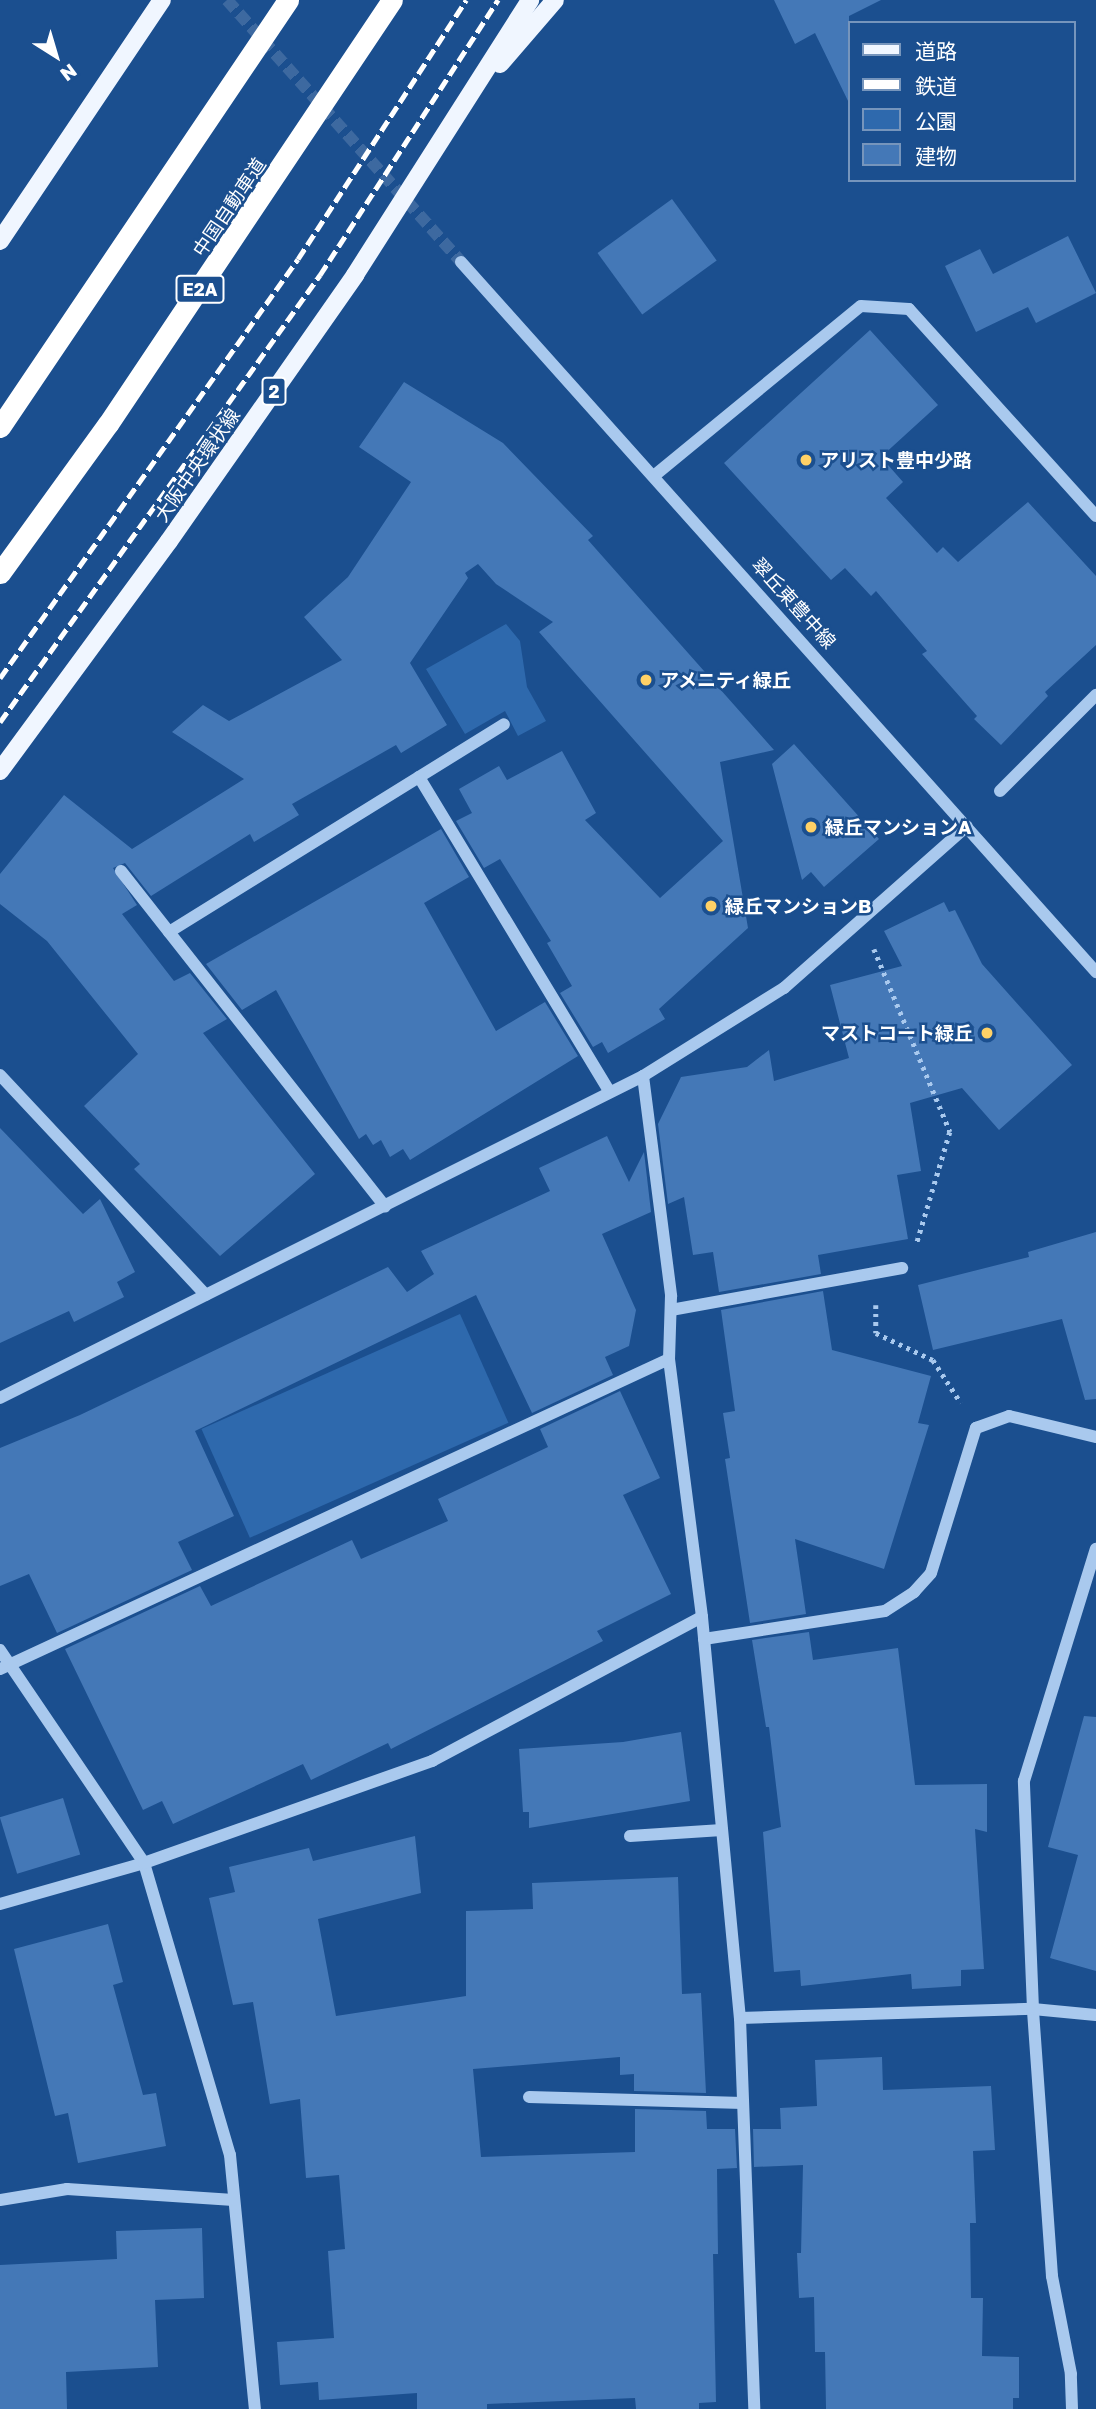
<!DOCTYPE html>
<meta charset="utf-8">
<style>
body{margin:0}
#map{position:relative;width:1096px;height:2409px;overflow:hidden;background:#1b4f8f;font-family:"Golos Text","Noto Sans JP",sans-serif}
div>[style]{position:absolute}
.green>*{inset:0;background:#2e69ad;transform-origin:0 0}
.building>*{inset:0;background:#4478b7;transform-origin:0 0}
.minor-tunnel>*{height:12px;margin-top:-6px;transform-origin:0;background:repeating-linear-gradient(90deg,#3d69a0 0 12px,transparent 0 18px)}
.path>*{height:4.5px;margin-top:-2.25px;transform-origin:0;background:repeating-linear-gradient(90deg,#a9c9ee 0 3.5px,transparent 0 8.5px)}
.minor>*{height:12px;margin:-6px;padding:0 6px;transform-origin:6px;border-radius:6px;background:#a9c9ee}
.major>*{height:18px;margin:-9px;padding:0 9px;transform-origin:9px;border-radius:9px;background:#f0f6ff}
.highway>*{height:21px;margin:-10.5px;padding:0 10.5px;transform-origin:10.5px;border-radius:10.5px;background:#fff}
.rail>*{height:5px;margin-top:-2.5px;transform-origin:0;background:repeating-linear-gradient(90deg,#fff 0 12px,transparent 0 17px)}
.dots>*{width:19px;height:19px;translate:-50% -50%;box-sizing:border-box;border:4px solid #1b4f8f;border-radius:50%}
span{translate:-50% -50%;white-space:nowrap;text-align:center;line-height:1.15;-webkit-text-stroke:5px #1b4f8f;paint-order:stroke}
.shield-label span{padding:2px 5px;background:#1b4f8f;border:2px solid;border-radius:5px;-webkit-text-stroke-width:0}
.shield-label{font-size:18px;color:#fff;font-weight:700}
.street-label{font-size:19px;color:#fff}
.poi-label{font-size:19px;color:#fff;font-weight:700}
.left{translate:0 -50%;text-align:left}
.right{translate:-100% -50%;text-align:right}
.legend{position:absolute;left:848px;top:21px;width:228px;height:161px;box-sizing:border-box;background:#1b4f8f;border:2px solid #7695bc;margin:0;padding:9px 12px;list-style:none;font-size:21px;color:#fff}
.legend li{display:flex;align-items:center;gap:14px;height:35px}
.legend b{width:35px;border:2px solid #7695bc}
.north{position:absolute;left:21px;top:21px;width:70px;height:70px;-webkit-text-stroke:5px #1b4f8f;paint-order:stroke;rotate:143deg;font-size:19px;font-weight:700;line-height:28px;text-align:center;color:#fff}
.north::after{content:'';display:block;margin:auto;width:24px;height:32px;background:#fff;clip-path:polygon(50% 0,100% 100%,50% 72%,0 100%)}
</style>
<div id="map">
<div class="green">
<i style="clip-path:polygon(506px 624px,520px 641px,527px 687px,546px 721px,518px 736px,505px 711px,465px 734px,426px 669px)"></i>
<i style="left:460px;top:1314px;width:119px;height:283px;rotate:66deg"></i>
</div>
<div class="building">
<i style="clip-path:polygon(774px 0,881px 0,849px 16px,849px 103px,815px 33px,795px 44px)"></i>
<i style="left:672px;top:199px;width:76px;height:92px;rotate:54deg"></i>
<i style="clip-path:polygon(1068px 236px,1096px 293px,1036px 323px,1028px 307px,976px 332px,945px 266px,980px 249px,993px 274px)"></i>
<i style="clip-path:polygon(870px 330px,938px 405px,881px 457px,903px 482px,886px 498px,937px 553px,943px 547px,958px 562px,1028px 502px,1096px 576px,1096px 645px,1045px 692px,1048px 696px,1001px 745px,974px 719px,977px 716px,922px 654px,927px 651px,876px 591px,871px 596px,845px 568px,831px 580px,724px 463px)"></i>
<i style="clip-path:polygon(404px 382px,503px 443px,593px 536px,588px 540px,774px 750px,720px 762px,748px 928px,659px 1009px,665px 1019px,608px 1053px,602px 1042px,593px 1047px,560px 993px,572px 986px,547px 943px,551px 941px,500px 859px,484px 868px,456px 821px,472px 813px,459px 789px,499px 766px,507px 780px,562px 751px,596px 813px,585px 820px,660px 898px,723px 841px,539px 632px,553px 622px,496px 584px,478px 564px,465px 573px,468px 578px,410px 663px,447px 725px,401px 753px,396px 745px,292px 804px,299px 815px,254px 842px,250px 834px,151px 896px,125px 863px,113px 868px,137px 905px,122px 914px,174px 981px,190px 973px,227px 1019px,203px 1033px,315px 1174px,220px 1256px,134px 1169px,140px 1164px,84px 1106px,138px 1054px,47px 941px,0 904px,0 874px,64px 795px,132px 849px,225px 791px,244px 779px,172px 732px,203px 705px,229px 721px,342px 660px,304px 617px,348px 577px,411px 482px,359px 447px)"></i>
<i style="clip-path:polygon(794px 744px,879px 839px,824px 887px,811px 872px,802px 880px,772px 764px)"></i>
<i style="clip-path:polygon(441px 829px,469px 877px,424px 903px,496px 1031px,545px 1002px,578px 1056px,410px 1160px,403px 1149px,390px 1157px,381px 1140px,373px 1145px,366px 1134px,359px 1139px,276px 990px,242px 1010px,206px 964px)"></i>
<i style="clip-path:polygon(944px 902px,949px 912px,955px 910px,982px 964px,1072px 1065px,999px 1130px,962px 1088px,910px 1103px,921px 1171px,897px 1175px,908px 1239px,818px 1255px,821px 1274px,719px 1292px,713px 1252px,693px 1255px,684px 1197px,668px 1204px,658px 1124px,681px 1077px,747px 1067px,769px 1050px,774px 1081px,849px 1058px,830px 985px,902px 966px,884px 931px)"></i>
<i style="clip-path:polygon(0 1128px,83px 1214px,100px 1199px,135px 1272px,117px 1282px,124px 1297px,74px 1322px,69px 1311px,0 1343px)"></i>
<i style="clip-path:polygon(607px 1136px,629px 1182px,644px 1152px,651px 1212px,602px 1234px,636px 1310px,629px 1346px,605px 1357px,613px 1375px,532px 1413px,476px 1295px,195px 1431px,234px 1516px,178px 1542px,192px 1570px,57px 1633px,29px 1574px,0 1586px,0 1448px,80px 1415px,388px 1267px,407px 1292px,434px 1274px,421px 1251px,550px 1191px,539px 1168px)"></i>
<i style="clip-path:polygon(1096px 1232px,1096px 1399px,1085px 1400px,1062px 1319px,933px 1350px,918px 1285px,1029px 1257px,1028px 1252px)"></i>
<i style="clip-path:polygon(823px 1291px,832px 1350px,931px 1376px,918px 1423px,929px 1425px,884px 1569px,795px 1539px,806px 1614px,750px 1623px,725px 1459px,730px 1458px,723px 1413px,735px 1411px,721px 1310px)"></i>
<i style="clip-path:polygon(620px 1391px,660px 1478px,623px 1495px,671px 1594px,597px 1631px,603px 1641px,391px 1749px,388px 1743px,311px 1780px,303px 1764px,173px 1824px,162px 1801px,143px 1810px,65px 1649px,200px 1586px,211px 1606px,352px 1540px,361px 1559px,448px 1521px,438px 1499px,548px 1447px,540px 1429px)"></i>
<i style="clip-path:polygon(809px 1632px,813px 1660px,898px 1648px,915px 1785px,987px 1784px,987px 1832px,975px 1829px,984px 1969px,961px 1970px,961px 1986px,912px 1989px,911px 1974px,801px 1986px,800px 1970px,774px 1972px,763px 1832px,781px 1827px,769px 1727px,766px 1727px,752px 1640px)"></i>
<i style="clip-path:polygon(1084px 1716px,1096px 1717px,1096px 1971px,1050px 1958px,1078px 1855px,1048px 1847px)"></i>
<i style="clip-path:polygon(681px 1732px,690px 1801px,529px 1828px,529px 1812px,523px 1812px,519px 1749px,623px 1742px)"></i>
<i style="left:63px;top:1798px;width:59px;height:66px;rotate:73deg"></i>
<i style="clip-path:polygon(415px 1836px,421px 1893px,318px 1919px,336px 2016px,466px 1996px,466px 1911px,533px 1909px,532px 1883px,678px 1877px,682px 1994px,701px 1993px,706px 2093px,634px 2091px,634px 2074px,620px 2075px,620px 2057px,473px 2069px,481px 2157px,635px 2152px,635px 2109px,706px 2111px,707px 2129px,735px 2129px,737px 2168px,717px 2169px,718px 2254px,713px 2254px,716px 2402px,699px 2403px,699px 2409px,636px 2409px,635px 2398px,487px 2404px,487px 2409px,417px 2409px,417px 2393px,319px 2400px,318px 2382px,280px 2385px,277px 2342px,334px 2338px,328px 2251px,345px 2249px,339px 2175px,306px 2178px,300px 2099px,270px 2104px,253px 2002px,233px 2005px,209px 1898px,235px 1892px,229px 1867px,309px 1848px,313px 1861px)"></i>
<i style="clip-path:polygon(108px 1924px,123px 1982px,113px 1985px,143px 2095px,156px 2093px,166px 2146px,78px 2163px,68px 2113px,55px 2116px,14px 1949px)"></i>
<i style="clip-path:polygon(882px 2057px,883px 2090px,991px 2086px,995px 2150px,973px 2151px,976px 2223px,970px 2223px,971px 2298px,983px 2298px,982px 2356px,1019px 2357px,1019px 2398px,1013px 2398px,1013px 2409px,826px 2409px,825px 2352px,815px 2352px,814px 2297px,799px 2298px,797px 2253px,801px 2253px,803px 2165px,754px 2167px,753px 2129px,781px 2129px,780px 2108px,817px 2106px,815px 2060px)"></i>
<i style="clip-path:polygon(202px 2228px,204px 2298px,155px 2300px,158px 2367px,66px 2372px,67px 2409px,0 2409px,0 2265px,117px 2259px,116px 2231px)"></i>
</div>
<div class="minor-tunnel">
<i style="left:227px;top:0;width:351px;rotate:48.2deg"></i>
</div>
<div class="path">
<i style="left:874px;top:949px;width:198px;rotate:67.4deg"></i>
<i style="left:950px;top:1132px;width:116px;rotate:106.6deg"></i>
<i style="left:876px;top:1305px;width:28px;rotate:90deg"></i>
<i style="left:876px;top:1333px;width:63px;rotate:25.3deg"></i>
<i style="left:933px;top:1360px;width:51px;rotate:56.9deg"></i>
</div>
<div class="minor">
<i style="left:461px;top:262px;width:953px;rotate:48.19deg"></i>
<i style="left:655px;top:475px;width:266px;rotate:-39.4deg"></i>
<i style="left:861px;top:306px;width:48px;rotate:3.6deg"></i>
<i style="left:909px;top:309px;width:279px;rotate:47.9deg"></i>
<i style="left:419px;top:777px;width:368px;rotate:58.8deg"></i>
<i style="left:1000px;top:791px;width:136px;rotate:-45deg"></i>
<i style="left:121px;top:871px;width:427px;rotate:51.8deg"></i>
<i style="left:169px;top:932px;width:394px;rotate:-31.8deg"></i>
<i style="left:0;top:1075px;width:301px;rotate:46.9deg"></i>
<i style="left:643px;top:1076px;width:222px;rotate:82.7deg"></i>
<i style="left:671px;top:1296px;width:63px;rotate:91.8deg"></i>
<i style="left:669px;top:1359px;width:260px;rotate:82.7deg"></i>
<i style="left:702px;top:1617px;width:403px;rotate:84.6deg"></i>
<i style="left:740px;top:2018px;width:391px;rotate:87.9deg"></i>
<i style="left:671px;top:1310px;width:235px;rotate:-10.3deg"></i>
<i style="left:0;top:1398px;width:719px;rotate:-26.6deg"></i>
<i style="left:643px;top:1076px;width:166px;rotate:-32deg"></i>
<i style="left:784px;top:988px;width:244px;rotate:-41.5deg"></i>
<i style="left:704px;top:1639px;width:183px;rotate:-8.8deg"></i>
<i style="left:885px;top:1611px;width:35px;rotate:-33deg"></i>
<i style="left:914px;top:1592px;width:25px;rotate:-48deg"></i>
<i style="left:931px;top:1573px;width:152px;rotate:-72.8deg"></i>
<i style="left:976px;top:1428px;width:35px;rotate:-20deg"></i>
<i style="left:1009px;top:1416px;width:89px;rotate:13.6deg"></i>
<i style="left:0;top:1650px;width:257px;rotate:55.9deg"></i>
<i style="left:144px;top:1863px;width:304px;rotate:73.6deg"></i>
<i style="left:230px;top:2155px;width:255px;rotate:84.4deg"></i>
<i style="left:0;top:1669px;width:737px;rotate:-24.86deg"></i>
<i style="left:630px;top:1836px;width:92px;rotate:-3.7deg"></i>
<i style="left:0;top:1904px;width:150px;rotate:-15.9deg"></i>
<i style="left:144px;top:1863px;width:306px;rotate:-19.5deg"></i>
<i style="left:432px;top:1761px;width:306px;rotate:-28.1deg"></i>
<i style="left:740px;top:2018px;width:293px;rotate:-1.8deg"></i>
<i style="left:1033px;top:2009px;width:63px;rotate:5.4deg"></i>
<i style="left:529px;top:2097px;width:214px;rotate:1.6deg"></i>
<i style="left:0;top:2200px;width:68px;rotate:-9.3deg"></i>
<i style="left:67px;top:2189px;width:167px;rotate:3.8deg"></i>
<i style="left:1072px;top:2409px;width:35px;rotate:-92deg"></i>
<i style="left:1071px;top:2374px;width:100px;rotate:-101deg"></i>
<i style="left:1052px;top:2276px;width:268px;rotate:-94.1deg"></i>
<i style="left:1033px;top:2009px;width:228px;rotate:-92.3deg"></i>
<i style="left:1024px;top:1781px;width:243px;rotate:-72.8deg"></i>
</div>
<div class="major">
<i style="left:500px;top:64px;width:84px;rotate:-49.3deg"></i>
<i style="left:0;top:241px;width:290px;rotate:-56.1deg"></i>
<i style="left:0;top:771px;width:285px;rotate:-53.7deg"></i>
<i style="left:169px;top:541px;width:325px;rotate:-55deg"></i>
<i style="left:355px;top:275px;width:326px;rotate:-57.5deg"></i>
</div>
<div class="highway">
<i style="left:0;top:427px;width:515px;rotate:-56deg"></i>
<i style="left:0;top:573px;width:184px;rotate:-54.1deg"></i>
<i style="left:108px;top:424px;width:510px;rotate:-56.19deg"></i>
</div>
<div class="rail">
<i style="left:0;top:678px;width:514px;rotate:-54.58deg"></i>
<i style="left:298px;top:259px;width:309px;rotate:-57deg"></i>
<i style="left:0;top:722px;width:550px;rotate:-54.4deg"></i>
<i style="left:320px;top:275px;width:328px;rotate:-57.1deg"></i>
</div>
<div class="dots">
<i style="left:806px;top:460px;background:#ffd166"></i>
<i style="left:646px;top:680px;background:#ffd166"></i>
<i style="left:811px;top:827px;background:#ffd166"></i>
<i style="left:711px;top:906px;background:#ffd166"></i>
<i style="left:987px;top:1033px;background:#ffd166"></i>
</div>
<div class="shield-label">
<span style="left:200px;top:289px">E2A</span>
<span style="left:274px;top:391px">2</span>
</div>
<div class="street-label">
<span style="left:229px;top:207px;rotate:-56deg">中国自動車道</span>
<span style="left:197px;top:465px;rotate:-55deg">大阪中央環状線</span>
<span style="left:794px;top:603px;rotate:48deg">翠丘東豊中線</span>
</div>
<div class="poi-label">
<span class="left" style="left:820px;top:460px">アリスト豊中少路</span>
<span class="left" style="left:660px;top:680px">アメニティ緑丘</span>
<span class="left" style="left:825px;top:827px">緑丘マンションA</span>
<span class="left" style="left:725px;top:906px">緑丘マンションB</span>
<span class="right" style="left:973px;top:1033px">マストコート緑丘</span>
</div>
<ul class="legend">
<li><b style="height:9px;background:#f0f6ff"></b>道路</li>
<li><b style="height:9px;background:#fff"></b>鉄道</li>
<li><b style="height:19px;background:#2e69ad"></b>公園</li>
<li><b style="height:19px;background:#4478b7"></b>建物</li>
</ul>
<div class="north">N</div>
</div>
